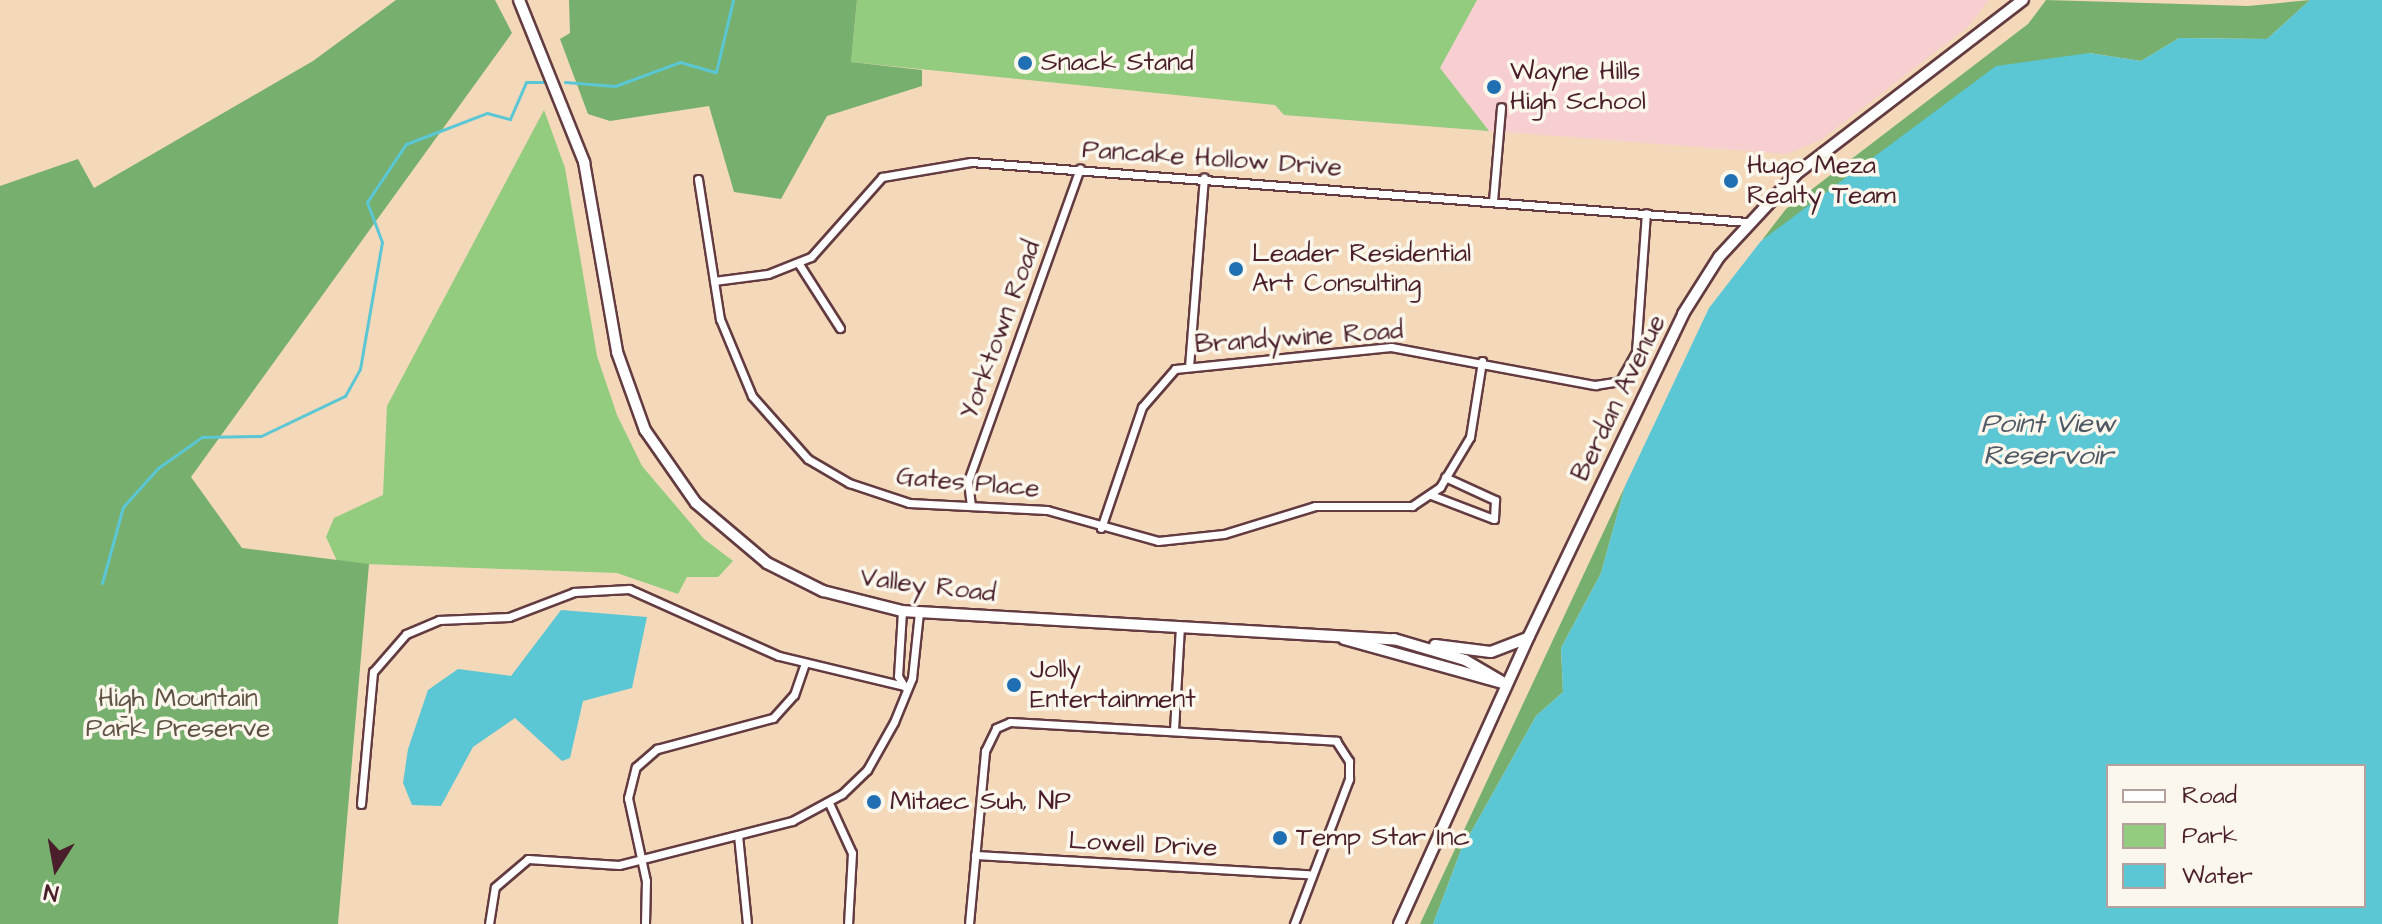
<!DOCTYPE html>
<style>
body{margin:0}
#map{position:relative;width:2382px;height:924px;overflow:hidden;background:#f3d9ba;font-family:"Architects Daughter",sans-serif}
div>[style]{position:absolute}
.built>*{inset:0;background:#f7cfd1}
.green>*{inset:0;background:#93cb7f}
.forest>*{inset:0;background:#76af6e}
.water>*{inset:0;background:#5bc6d4}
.stream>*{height:3px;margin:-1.5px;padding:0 1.5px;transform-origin:1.5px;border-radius:1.5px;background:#5bc6d4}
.roads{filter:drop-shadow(2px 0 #633b40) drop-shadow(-2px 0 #633b40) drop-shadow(0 2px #633b40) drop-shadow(0 -2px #633b40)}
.street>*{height:7px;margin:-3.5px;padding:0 3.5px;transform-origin:3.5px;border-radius:3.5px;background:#fff}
.secondary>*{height:10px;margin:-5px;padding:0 5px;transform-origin:5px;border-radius:5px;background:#fff}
.dots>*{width:22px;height:22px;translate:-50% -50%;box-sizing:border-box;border:4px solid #fbf7ec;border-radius:50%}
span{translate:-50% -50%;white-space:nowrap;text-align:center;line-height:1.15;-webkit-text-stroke:7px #fbf7ec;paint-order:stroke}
.poi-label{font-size:26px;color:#4a1f2b}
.left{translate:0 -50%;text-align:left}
.street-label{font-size:26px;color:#4a1f2b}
.park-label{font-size:26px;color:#605344}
.water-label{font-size:28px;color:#505966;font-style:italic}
.legend{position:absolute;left:2106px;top:764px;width:260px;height:144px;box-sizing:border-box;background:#fbf7ec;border:2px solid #b4a19f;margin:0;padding:10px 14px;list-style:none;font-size:24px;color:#4a1f2b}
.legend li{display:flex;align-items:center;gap:16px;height:40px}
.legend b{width:40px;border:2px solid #b4a19f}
.north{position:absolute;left:16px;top:828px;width:80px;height:80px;-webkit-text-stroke:6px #fbf7ec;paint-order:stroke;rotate:191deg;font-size:22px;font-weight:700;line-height:32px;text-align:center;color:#4a1f2b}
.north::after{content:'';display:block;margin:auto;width:28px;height:36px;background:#4a1f2b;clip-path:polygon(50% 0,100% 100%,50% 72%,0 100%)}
</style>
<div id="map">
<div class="built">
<i style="clip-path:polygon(858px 0,1989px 0,1968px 27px,1822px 139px,1788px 154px,1284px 115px,1275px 105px)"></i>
</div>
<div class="green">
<i style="clip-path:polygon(857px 0,1477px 0,1440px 68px,1489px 131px,1284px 115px,1275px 105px,851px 62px)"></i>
<i style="clip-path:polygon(544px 110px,565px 168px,597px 356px,617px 415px,642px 466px,704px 539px,733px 561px,718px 577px,687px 577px,678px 594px,617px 573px,338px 563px,326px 537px,334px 518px,383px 495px,387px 406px)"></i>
</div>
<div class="forest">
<i style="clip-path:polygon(396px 0,495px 0,512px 33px,191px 477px,242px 548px,369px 564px,338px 924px,0 924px,0 186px,78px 159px,94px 188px,313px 61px)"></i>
<i style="clip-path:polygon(569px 0,857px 0,851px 62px,922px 70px,922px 86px,827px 116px,781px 199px,734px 192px,709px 106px,610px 121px,588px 114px,560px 39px,570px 33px)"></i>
<i style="clip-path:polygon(2046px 0,2248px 6px,2310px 0,2267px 39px,2179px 38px,2141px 61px,2089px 53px,1762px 240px,1786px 209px,2028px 24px)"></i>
<i style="clip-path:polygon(1625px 486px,1601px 573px,1561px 648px,1563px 692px,1536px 716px,1461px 850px,1433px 924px,1420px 924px)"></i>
</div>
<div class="water">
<i style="clip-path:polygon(evenodd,2310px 0,2382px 0,2382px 924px,1433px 924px,1461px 850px,1536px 716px,1563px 692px,1561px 648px,1601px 573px,1625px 486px,1709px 308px,1761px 241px,1996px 66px,2089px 53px,2141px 61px,2179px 38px,2267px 39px,2310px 0,2364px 766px,2364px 906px,2108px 906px,2108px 766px,2364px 766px)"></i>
<i style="clip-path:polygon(561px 610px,647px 617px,632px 688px,583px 701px,570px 758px,562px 761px,515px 718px,473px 747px,441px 806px,412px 805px,403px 783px,408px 749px,428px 690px,458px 669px,511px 676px)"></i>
</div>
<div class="stream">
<i style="left:565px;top:82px;width:50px;rotate:4.6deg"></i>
<i style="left:615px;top:86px;width:69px;rotate:-20.3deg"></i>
<i style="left:680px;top:62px;width:37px;rotate:16deg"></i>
<i style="left:716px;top:72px;width:74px;rotate:-76.7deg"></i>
<i style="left:102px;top:583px;width:79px;rotate:-74.6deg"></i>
<i style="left:123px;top:507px;width:52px;rotate:-48.1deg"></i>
<i style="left:158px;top:468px;width:54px;rotate:-35.2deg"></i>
<i style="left:202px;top:437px;width:59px;rotate:-1deg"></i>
<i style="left:261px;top:436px;width:93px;rotate:-25.5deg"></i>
<i style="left:345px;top:396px;width:31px;rotate:-61deg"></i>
<i style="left:360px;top:369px;width:129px;rotate:-80.2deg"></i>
<i style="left:382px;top:242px;width:43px;rotate:-110.6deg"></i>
<i style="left:367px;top:202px;width:70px;rotate:-56.1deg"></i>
<i style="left:406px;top:144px;width:87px;rotate:-20.9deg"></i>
<i style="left:487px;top:113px;width:24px;rotate:15deg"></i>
<i style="left:510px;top:119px;width:40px;rotate:-66.6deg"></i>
<i style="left:526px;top:82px;width:22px"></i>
</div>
<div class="roads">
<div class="street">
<i style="left:698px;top:179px;width:142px;rotate:81.1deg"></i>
<i style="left:720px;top:319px;width:83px;rotate:67.4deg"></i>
<i style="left:752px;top:396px;width:84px;rotate:48.4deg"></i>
<i style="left:808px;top:459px;width:48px;rotate:30.3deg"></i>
<i style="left:849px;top:483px;width:63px;rotate:18.4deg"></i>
<i style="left:909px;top:503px;width:138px;rotate:2.9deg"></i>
<i style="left:1047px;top:510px;width:115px;rotate:15.6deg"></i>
<i style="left:1158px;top:541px;width:66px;rotate:-6.1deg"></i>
<i style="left:1224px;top:534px;width:95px;rotate:-17.1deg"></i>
<i style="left:1315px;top:506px;width:97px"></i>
<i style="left:1412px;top:506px;width:34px;rotate:-34deg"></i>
<i style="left:1440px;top:487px;width:58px;rotate:-59deg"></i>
<i style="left:1470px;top:437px;width:77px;rotate:-81deg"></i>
<i style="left:1493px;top:201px;width:94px;rotate:-85.1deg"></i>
<i style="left:799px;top:264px;width:76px;rotate:57.4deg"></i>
<i style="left:714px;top:281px;width:54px;rotate:-7.4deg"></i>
<i style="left:768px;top:274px;width:46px;rotate:-21.6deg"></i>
<i style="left:811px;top:257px;width:107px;rotate:-48.4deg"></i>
<i style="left:882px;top:177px;width:90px;rotate:-9.6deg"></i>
<i style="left:971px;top:162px;width:778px;rotate:4.42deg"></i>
<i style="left:1189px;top:367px;width:190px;rotate:-85.5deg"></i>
<i style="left:1431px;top:495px;width:67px;rotate:20.9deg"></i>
<i style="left:1494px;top:519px;width:19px;rotate:-87deg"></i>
<i style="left:1495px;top:500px;width:55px;rotate:-155.3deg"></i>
<i style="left:971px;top:506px;width:25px;rotate:-97deg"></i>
<i style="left:968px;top:481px;width:332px;rotate:-70.3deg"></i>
<i style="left:1101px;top:528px;width:128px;rotate:-71.3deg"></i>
<i style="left:1142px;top:407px;width:50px;rotate:-49deg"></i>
<i style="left:1175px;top:369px;width:217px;rotate:-5.8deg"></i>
<i style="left:1391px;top:347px;width:208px;rotate:10.6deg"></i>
<i style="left:1595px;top:385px;width:25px;rotate:-9deg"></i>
<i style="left:1620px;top:381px;width:33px;rotate:-61deg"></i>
<i style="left:1636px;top:352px;width:139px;rotate:-85.9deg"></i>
<i style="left:902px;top:611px;width:65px;rotate:93.5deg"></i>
<i style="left:898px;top:676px;width:12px;rotate:59deg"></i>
<i style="left:1174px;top:730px;width:104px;rotate:-86.7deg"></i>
<i style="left:829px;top:803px;width:55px;rotate:65.3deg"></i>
<i style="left:852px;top:853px;width:71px;rotate:93.2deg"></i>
<i style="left:361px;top:804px;width:133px;rotate:-84.8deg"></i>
<i style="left:373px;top:672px;width:50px;rotate:-49deg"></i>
<i style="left:406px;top:634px;width:36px;rotate:-23deg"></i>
<i style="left:439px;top:620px;width:70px;rotate:-2.5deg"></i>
<i style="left:509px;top:617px;width:70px;rotate:-21deg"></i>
<i style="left:574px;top:592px;width:55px;rotate:-3.1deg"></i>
<i style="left:629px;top:589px;width:164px;rotate:24.1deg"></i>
<i style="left:779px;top:656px;width:129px;rotate:13.5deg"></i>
<i style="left:738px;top:835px;width:89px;rotate:84.2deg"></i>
<i style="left:975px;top:855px;width:334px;rotate:3.3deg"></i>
<i style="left:489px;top:924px;width:37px;rotate:-81deg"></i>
<i style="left:495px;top:887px;width:43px;rotate:-40.3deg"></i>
<i style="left:528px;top:859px;width:91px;rotate:3.8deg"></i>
<i style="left:619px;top:865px;width:179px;rotate:-14.3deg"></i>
<i style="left:792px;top:821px;width:57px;rotate:-28.4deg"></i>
<i style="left:842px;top:794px;width:35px;rotate:-44deg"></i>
<i style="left:867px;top:770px;width:55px;rotate:-60.6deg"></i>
<i style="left:894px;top:722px;width:48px;rotate:-67.8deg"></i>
<i style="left:912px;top:678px;width:66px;rotate:-83.9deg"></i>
<i style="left:645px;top:924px;width:43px;rotate:-88.7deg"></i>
<i style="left:646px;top:881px;width:85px;rotate:-102.2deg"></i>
<i style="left:628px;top:798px;width:32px;rotate:-76deg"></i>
<i style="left:636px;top:767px;width:28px;rotate:-41deg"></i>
<i style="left:657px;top:749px;width:120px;rotate:-15deg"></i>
<i style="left:773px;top:718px;width:31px;rotate:-48deg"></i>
<i style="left:794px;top:695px;width:34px;rotate:-71deg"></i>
<i style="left:969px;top:924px;width:174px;rotate:-84.7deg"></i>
<i style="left:985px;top:751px;width:25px;rotate:-64deg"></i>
<i style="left:996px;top:728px;width:15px;rotate:-23deg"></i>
<i style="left:1010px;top:722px;width:327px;rotate:3.3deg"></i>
<i style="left:1336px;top:741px;width:24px;rotate:57deg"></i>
<i style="left:1349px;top:761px;width:18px;rotate:90deg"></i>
<i style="left:1349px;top:779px;width:155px;rotate:110.8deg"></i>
</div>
<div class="secondary">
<i style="left:519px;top:0;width:175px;rotate:68.1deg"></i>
<i style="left:584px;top:162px;width:193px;rotate:80.1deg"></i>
<i style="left:617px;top:352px;width:83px;rotate:70.3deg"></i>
<i style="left:645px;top:430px;width:89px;rotate:55.1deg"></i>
<i style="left:696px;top:503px;width:93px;rotate:40.2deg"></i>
<i style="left:767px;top:563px;width:63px;rotate:26.6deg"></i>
<i style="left:823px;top:591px;width:81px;rotate:14.2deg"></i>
<i style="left:902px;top:611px;width:493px;rotate:3.3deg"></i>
<i style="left:1394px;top:639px;width:74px;rotate:16.5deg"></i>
<i style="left:1465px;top:660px;width:48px;rotate:30.3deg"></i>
<i style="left:1344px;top:639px;width:168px;rotate:15.5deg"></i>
<i style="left:1435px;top:645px;width:56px;rotate:7.1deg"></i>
<i style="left:1491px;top:652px;width:39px;rotate:-21deg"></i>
<i style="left:1399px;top:924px;width:316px;rotate:-65.7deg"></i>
<i style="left:1529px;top:636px;width:357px;rotate:-64.4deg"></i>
<i style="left:1683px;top:314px;width:67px;rotate:-57.7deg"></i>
<i style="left:1719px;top:257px;width:113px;rotate:-47.1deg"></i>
<i style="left:1796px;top:174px;width:286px;rotate:-37.5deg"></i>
</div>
</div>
<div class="dots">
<i style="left:1025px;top:63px;background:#1f6fb2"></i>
<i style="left:1494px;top:87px;background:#1f6fb2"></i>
<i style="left:1731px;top:181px;background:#1f6fb2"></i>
<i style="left:1236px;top:269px;background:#1f6fb2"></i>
<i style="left:1014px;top:685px;background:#1f6fb2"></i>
<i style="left:874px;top:802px;background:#1f6fb2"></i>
<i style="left:1280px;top:838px;background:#1f6fb2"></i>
</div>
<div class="poi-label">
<span class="left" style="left:1041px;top:63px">Snack Stand</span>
<span class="left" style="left:1510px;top:87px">Wayne Hills<br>High School</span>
<span class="left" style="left:1747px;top:181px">Hugo Meza<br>Realty Team</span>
<span class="left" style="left:1252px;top:269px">Leader Residential<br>Art Consulting</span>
<span class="left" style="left:1030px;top:685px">Jolly<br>Entertainment</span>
<span class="left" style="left:890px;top:802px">Mitaec Suh, NP</span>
<span class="left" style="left:1296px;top:838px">Temp Star Inc</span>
</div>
<div class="street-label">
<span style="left:1212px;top:159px;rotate:4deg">Pancake Hollow Drive</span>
<span style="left:1001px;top:330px;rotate:-70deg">Yorktown Road</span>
<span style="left:1299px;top:338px;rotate:-4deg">Brandywine Road</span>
<span style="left:1619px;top:398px;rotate:-64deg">Berdan Avenue</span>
<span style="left:968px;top:483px;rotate:5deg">Gates Place</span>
<span style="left:928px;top:586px;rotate:7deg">Valley Road</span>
<span style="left:1143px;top:845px;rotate:3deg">Lowell Drive</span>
</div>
<div class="park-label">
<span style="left:178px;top:714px">High Mountain<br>Park Preserve</span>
</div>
<div class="water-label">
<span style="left:2048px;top:440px">Point View<br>Reservoir</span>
</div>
<ul class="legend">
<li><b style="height:10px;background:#fff"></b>Road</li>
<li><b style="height:22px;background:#93cb7f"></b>Park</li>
<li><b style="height:22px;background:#5bc6d4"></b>Water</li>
</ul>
<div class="north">N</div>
</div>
